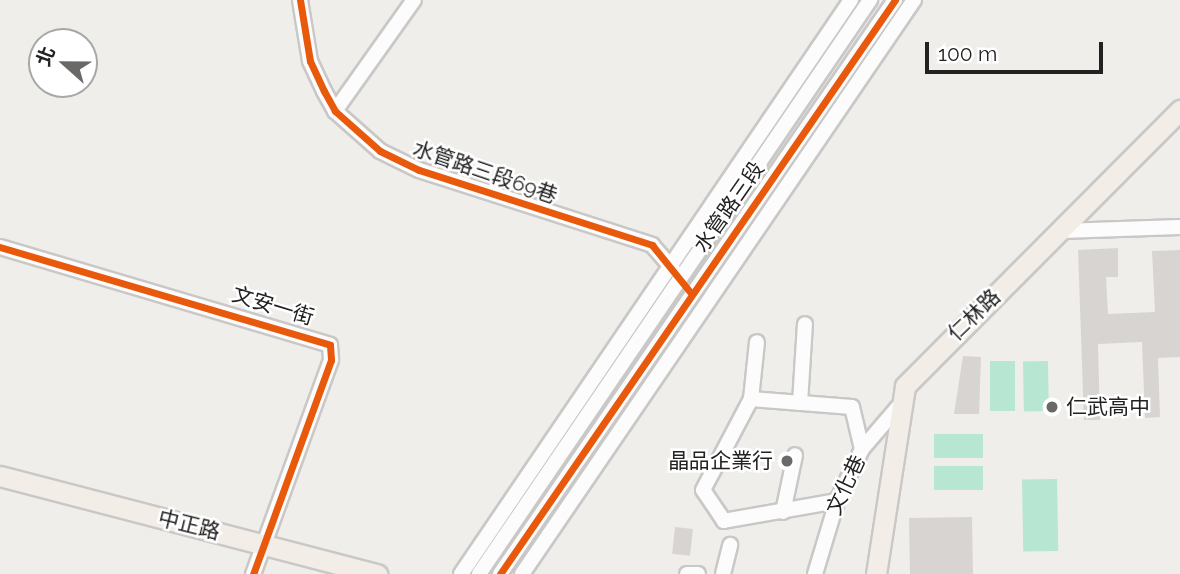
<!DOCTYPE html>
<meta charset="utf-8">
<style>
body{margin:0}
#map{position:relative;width:1180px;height:574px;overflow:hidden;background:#f0eeeb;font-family:Raleway,"Noto Sans TC",sans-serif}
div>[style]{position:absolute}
.pitch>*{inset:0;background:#b7e6d2;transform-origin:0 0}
.building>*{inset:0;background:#d7d4d2;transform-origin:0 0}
.roads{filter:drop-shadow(2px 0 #c9c8c7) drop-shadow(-2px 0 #c9c8c7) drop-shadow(0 2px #c9c8c7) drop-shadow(0 -2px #c9c8c7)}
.minor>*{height:14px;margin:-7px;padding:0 7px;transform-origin:7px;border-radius:7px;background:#fdfcfc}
.major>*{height:19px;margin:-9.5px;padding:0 9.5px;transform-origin:9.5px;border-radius:9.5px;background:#f3ede7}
.cycleway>*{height:7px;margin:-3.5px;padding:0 3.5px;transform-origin:3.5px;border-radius:3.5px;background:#e8590c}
.dots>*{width:19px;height:19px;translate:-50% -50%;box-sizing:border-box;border:4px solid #fff;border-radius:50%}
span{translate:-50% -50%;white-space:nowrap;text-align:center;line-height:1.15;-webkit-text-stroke:5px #fff;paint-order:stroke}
.street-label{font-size:21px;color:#222}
.poi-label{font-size:21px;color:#222}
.left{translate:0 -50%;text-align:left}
.right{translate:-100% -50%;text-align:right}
.north{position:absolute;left:28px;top:28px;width:70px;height:70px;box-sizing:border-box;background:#fff;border:2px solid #a7a7a7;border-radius:50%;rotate:291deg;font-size:19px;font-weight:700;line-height:28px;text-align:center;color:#222}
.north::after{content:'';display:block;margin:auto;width:24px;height:32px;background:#6a6968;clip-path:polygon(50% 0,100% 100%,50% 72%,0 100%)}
.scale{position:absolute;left:925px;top:42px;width:178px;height:32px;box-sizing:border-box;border:4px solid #222;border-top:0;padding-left:9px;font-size:21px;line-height:24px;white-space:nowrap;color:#222;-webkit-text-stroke:5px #fff;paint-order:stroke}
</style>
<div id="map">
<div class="pitch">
<i style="left:990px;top:361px;width:25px;height:50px"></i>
<i style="left:1048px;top:361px;width:50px;height:25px;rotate:89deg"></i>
<i style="left:934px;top:434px;width:49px;height:24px"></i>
<i style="left:934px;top:466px;width:49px;height:24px"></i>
<i style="left:1057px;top:479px;width:72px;height:35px;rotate:89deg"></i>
</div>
<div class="building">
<i style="clip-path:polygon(1118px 248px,1118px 277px,1106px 277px,1108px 314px,1155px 312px,1152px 251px,1180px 250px,1180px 357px,1158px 358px,1160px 417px,1145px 418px,1142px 342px,1098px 344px,1100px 420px,1084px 420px,1078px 250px)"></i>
<i style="clip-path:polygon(963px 356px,981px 357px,979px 414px,954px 414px)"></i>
<i style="left:972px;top:517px;width:57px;height:63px;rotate:89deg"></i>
<i style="left:675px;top:527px;width:18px;height:27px;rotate:6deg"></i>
</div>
<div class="roads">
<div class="minor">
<i style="left:300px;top:0;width:62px;rotate:80.7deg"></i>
<i style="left:310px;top:61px;width:33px;rotate:65deg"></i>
<i style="left:324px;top:91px;width:23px;rotate:61deg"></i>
<i style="left:335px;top:111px;width:60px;rotate:41.6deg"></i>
<i style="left:380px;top:151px;width:43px;rotate:26deg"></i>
<i style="left:419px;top:170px;width:245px;rotate:17.8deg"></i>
<i style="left:652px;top:245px;width:32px;rotate:49deg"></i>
<i style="left:335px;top:111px;width:136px;rotate:-54.6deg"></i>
<i style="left:1061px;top:231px;width:119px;rotate:-1.9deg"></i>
<i style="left:0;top:247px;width:344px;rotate:16.5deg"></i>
<i style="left:330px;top:345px;width:15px;rotate:86deg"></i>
<i style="left:331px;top:360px;width:228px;rotate:110deg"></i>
<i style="left:751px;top:399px;width:57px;rotate:-84deg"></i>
<i style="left:800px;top:403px;width:79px;rotate:-86.4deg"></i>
<i style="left:837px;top:501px;width:115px;rotate:170deg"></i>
<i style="left:724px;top:521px;width:37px;rotate:-124deg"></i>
<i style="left:703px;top:490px;width:103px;rotate:-62.2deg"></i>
<i style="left:751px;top:399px;width:101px;rotate:4.5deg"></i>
<i style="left:852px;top:407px;width:43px;rotate:76.6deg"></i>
<i style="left:783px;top:512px;width:58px;rotate:-78.1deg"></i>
<i style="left:461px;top:574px;width:694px;rotate:-55.81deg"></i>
<i style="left:479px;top:574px;width:695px;rotate:-55.74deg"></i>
<i style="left:500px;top:574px;width:697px;rotate:-55.47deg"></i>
<i style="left:522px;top:574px;width:695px;rotate:-55.67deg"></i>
<i style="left:687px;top:574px;width:11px"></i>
<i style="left:723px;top:574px;width:30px;rotate:-76deg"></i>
<i style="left:815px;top:574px;width:76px;rotate:-73.2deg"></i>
<i style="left:837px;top:501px;width:58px;rotate:-64.3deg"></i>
<i style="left:862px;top:449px;width:55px;rotate:-49.4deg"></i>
</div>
<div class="major">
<i style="left:0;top:476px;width:390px;rotate:14.6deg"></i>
<i style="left:876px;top:574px;width:190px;rotate:-81.2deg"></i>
<i style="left:905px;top:386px;width:390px;rotate:-45.1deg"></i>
</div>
</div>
<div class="cycleway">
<i style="left:300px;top:0;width:62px;rotate:80.7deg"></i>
<i style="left:310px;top:61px;width:33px;rotate:65deg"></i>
<i style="left:324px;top:91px;width:23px;rotate:61deg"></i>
<i style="left:335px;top:111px;width:60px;rotate:41.6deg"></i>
<i style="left:380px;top:151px;width:43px;rotate:26deg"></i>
<i style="left:419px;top:170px;width:245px;rotate:17.8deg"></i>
<i style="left:652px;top:245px;width:60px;rotate:51deg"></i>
<i style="left:0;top:247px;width:344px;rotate:16.5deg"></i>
<i style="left:330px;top:345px;width:15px;rotate:86deg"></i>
<i style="left:331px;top:360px;width:228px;rotate:110deg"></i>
<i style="left:500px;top:574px;width:697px;rotate:-55.47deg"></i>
</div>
<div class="dots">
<i style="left:1052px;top:407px;background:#6a6968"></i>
<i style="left:787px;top:461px;background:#6a6968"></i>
</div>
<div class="street-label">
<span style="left:485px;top:172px;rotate:19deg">水管路三段69巷</span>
<span style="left:729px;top:207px;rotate:-55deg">水管路三段</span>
<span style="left:273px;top:306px;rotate:17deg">文安一街</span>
<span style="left:974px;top:315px;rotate:-44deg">仁林路</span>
<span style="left:846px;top:485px;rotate:-65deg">文化巷</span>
<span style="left:189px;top:525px;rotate:14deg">中正路</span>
</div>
<div class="poi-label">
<span class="left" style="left:1066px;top:407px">仁武高中</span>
<span class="right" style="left:773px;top:461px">晶品企業行</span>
</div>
<div class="north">北</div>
<div class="scale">100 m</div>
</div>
